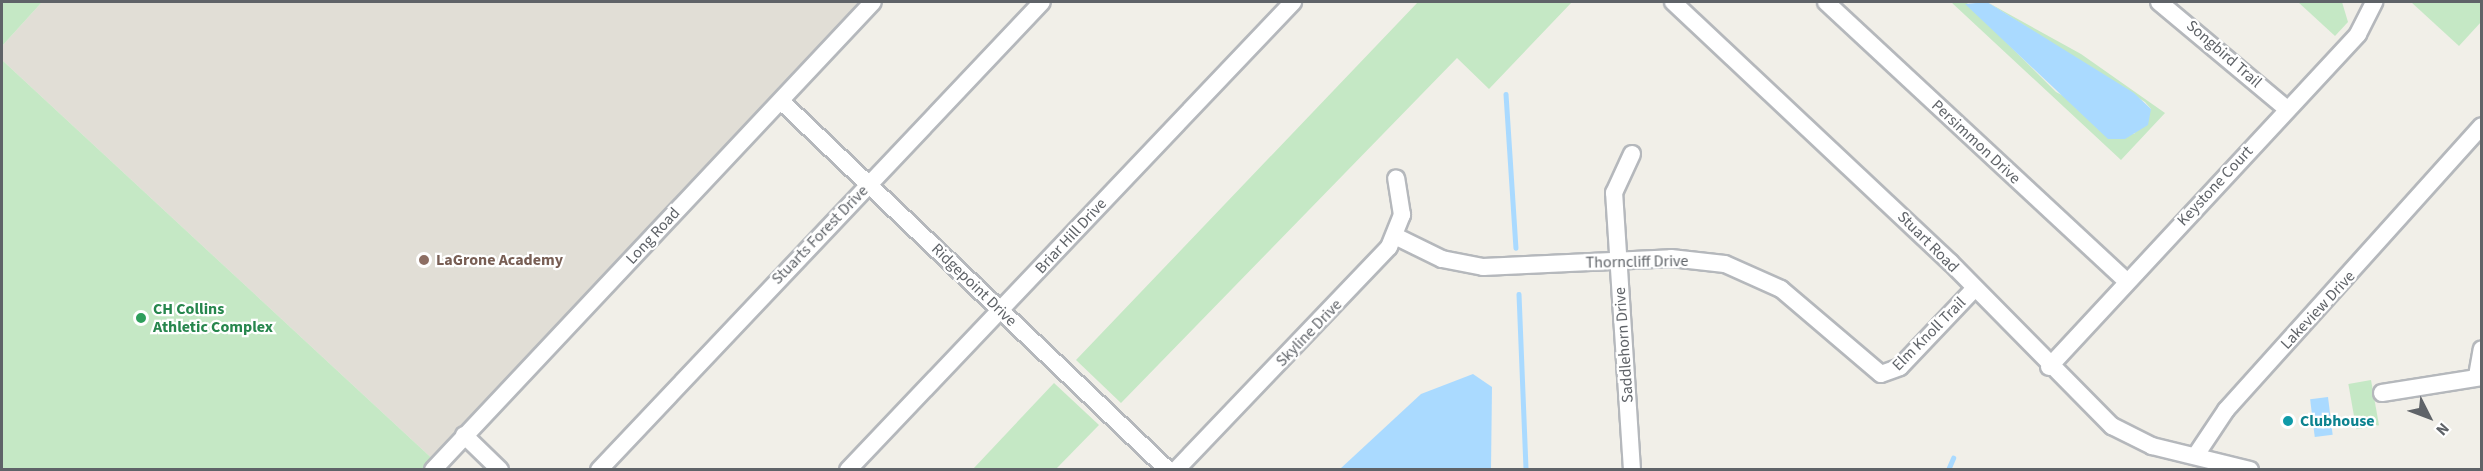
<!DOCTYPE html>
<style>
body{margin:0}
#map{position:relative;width:2483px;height:471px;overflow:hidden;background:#f1efe8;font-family:"Source Sans 3",sans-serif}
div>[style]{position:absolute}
.education>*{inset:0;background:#e1ded6}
.green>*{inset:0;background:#c5e8c5;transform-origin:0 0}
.water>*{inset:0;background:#aadaff;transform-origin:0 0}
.stream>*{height:4.5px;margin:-2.25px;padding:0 2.25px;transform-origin:2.25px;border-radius:2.25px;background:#aadaff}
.roads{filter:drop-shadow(2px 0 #b5b8bc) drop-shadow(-2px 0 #b5b8bc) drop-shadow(0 2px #b5b8bc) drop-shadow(0 -2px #b5b8bc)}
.minor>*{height:16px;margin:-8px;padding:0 8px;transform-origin:8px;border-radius:8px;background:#fff}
.dots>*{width:16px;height:16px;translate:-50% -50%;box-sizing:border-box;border:3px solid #fff;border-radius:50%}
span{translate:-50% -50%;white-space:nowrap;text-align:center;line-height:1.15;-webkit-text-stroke:4.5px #fff;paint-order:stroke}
.street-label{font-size:16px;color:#5f6368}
.education-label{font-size:16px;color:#785e54;font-weight:700}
.left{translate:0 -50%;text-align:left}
.leisure-label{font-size:16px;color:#27864d;font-weight:700}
.culture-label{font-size:16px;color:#0d838f;font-weight:700}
.frame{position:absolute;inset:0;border:3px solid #5f6368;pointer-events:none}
.north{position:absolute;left:2399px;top:387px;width:60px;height:60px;-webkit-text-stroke:4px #fff;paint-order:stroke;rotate:132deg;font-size:16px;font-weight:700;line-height:24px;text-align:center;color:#5f6368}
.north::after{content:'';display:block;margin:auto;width:21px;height:27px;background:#5f6368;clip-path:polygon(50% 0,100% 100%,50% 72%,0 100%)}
</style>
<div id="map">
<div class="education">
<i style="clip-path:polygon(42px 2px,873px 2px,438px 464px,2px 60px,2px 46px)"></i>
</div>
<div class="green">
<i style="clip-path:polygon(2px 2px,42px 2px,2px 46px)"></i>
<i style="clip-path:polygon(1418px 2px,1572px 2px,1489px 89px,1457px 58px,1121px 403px,1076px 360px)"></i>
<i style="clip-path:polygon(1951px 2px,1966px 2px,2056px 92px,2134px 134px,2151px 109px,2145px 102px,1987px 2px,2081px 54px,2165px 113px,2121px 160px)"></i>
<i style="clip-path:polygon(2298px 2px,2342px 2px,2348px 22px,2335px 36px)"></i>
<i style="clip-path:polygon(2411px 2px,2481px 2px,2481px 22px,2459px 46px)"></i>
<i style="clip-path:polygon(2px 60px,438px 464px,433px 469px,2px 469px)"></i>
<i style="left:2371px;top:380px;width:46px;height:23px;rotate:80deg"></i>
<i style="clip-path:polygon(1054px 383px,1099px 425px,1056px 469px,973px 469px)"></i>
</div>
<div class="water">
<i style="clip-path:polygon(1987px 2px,2134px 93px,2151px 109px,2148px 125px,2125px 139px,2108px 139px,1965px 4px)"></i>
<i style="clip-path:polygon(1473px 374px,1492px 387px,1491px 469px,1340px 469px,1421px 394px)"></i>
<i style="left:2328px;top:397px;width:38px;height:18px;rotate:83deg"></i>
</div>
<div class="stream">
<i style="left:1506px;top:94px;width:154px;rotate:86.3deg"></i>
<i style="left:1519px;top:294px;width:176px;rotate:87.7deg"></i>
<i style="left:1948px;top:470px;width:13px;rotate:-67deg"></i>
</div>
<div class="roads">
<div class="minor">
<i style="left:1673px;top:2px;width:380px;rotate:43.2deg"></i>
<i style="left:1950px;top:262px;width:231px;rotate:45.4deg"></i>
<i style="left:2112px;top:426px;width:45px;rotate:26.6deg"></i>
<i style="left:2152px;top:446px;width:101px;rotate:13.8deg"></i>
<i style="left:1826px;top:2px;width:411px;rotate:42.9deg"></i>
<i style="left:2159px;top:2px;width:167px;rotate:39.9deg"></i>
<i style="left:781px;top:101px;width:535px;rotate:43.64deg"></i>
<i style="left:1397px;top:237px;width:50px;rotate:26.1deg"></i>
<i style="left:1442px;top:259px;width:42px;rotate:11deg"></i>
<i style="left:1483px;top:267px;width:188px;rotate:-2.7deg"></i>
<i style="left:1671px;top:258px;width:54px;rotate:6.3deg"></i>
<i style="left:1725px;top:264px;width:61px;rotate:24.1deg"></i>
<i style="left:1781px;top:289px;width:131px;rotate:40.4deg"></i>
<i style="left:1881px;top:374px;width:20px;rotate:-20deg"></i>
<i style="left:1900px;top:367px;width:108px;rotate:-46.5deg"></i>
<i style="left:2049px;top:367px;width:454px;rotate:-47.1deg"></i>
<i style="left:2358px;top:34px;width:36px;rotate:-63deg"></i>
<i style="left:2477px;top:376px;width:27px;rotate:-80deg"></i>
<i style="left:2382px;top:393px;width:101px;rotate:-9.1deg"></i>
<i style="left:464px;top:435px;width:50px;rotate:44.2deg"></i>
<i style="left:2196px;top:455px;width:54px;rotate:-56.3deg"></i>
<i style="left:2226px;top:410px;width:382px;rotate:-48deg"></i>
<i style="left:433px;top:470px;width:642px;rotate:-46.77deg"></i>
<i style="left:599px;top:470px;width:644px;rotate:-46.57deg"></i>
<i style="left:848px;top:470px;width:646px;rotate:-46.44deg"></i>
<i style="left:1176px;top:470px;width:308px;rotate:-46.3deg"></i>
<i style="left:1389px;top:247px;width:35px;rotate:-68deg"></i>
<i style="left:1402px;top:215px;width:37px;rotate:-99deg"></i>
<i style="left:1632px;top:470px;width:278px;rotate:-93.7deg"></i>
<i style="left:1614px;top:193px;width:43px;rotate:-65.2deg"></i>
</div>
</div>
<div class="dots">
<i style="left:424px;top:260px;background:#8d6e63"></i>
<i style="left:141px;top:318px;background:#2e9e5b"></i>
<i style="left:2288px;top:421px;background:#0f9aa8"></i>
</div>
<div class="street-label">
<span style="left:2224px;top:54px;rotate:41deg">Songbird Trail</span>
<span style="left:1976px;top:142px;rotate:43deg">Persimmon Drive</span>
<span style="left:2215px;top:186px;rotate:-47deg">Keystone Court</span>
<span style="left:820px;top:235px;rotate:-46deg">Stuarts Forest Drive</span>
<span style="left:653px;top:236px;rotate:-47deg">Long Road</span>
<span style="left:1071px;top:236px;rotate:-47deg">Briar Hill Drive</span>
<span style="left:1928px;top:242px;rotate:45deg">Stuart Road</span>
<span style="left:1637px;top:262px;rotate:-1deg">Thorncliff Drive</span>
<span style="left:974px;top:285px;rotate:44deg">Ridgepoint Drive</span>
<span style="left:2318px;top:310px;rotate:-47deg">Lakeview Drive</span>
<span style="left:1309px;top:333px;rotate:-46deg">Skyline Drive</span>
<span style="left:1929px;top:334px;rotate:-45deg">Elm Knoll Trail</span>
<span style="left:1624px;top:345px;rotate:-94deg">Saddlehorn Drive</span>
</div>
<div class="education-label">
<span class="left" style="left:436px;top:260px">LaGrone Academy</span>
</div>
<div class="leisure-label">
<span class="left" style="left:153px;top:318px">CH Collins<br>Athletic Complex</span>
</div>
<div class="culture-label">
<span class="left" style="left:2300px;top:421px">Clubhouse</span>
</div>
<div class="frame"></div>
<div class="north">N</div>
</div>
